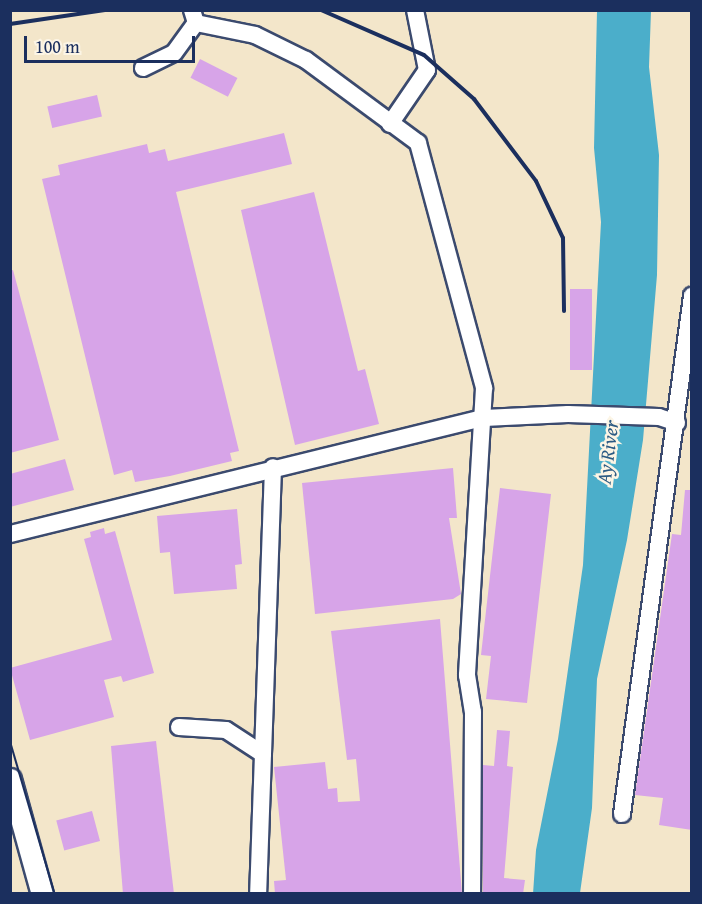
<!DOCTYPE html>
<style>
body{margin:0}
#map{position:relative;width:702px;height:904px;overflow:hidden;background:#f3e6ca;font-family:"Gentium Book Plus",serif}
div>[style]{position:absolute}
.water>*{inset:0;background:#4baeca}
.building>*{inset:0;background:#d7a4e8;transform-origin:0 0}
.roads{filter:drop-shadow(2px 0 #3b4a6e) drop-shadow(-2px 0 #3b4a6e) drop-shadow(0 2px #3b4a6e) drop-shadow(0 -2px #3b4a6e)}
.minor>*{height:16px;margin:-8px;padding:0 8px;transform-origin:8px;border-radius:8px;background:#fff}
.major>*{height:21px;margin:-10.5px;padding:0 10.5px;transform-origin:10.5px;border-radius:10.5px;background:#fff}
.tram>*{height:1.5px;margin:-0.75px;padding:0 0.75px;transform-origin:0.75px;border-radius:0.75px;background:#1b2f5e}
.rail>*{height:4px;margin:-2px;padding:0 2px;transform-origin:2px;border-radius:2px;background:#1b2f5e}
span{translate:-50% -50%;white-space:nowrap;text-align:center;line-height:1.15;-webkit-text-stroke:5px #fcf5e5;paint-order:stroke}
.water-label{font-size:20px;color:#2c5b84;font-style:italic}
.frame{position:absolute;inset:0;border:12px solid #1b2f5e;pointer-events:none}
.scale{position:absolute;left:24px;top:36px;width:171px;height:27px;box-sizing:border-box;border:3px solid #1b2f5e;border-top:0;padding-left:8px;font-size:18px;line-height:21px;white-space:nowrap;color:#1b2f5e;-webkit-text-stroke:4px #fcf5e5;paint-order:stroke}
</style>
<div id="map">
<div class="water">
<i style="clip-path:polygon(597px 11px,651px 11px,649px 67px,659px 155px,657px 275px,643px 440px,627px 540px,597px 679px,592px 808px,580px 893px,533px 894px,536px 850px,558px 739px,583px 565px,601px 222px,594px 148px)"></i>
</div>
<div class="building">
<i style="left:200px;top:59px;width:42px;height:21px;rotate:27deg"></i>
<i style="left:97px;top:95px;width:22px;height:51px;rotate:77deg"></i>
<i style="clip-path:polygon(284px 133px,292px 164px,176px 192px,239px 451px,230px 453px,232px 461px,170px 476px,135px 482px,132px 470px,114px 475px,42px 179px,60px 175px,58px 165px,147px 144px,149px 153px,165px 149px,168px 161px)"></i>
<i style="clip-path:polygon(314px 192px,358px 371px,365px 369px,379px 424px,295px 445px,241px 210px)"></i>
<i style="clip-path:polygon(13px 270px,59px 440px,10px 453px,10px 271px)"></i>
<i style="left:570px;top:289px;width:22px;height:81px"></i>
<i style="clip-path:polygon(65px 459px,74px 490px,10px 507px,10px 474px)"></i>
<i style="clip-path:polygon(453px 468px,457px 518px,449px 518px,461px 594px,453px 599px,315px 614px,302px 483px)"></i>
<i style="clip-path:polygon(500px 488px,551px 494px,527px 703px,486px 699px,491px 656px,481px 655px)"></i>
<i style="clip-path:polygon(685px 490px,692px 490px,692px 830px,659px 825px,663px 798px,635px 795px,672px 534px,681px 535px)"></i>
<i style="clip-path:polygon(237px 509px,242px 564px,235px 565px,237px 589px,174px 594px,170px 552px,160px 553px,157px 516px)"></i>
<i style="clip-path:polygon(104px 528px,105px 534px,115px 531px,154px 673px,123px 682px,121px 676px,104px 680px,114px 717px,30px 740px,10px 668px,112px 640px,84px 539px,91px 537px,90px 532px)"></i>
<i style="clip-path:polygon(440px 619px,462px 894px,275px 894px,274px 881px,286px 880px,274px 767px,325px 762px,328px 789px,337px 788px,338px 802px,360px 801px,356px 759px,347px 760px,331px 631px)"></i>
<i style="clip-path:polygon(497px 730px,510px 731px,507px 766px,513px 767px,504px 878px,525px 880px,523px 894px,483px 894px,483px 765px,494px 766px)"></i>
<i style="clip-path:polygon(156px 741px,174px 894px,123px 894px,111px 746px)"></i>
<i style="left:92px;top:811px;width:31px;height:37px;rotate:75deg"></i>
</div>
<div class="roads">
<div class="minor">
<i style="left:196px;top:23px;width:60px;rotate:11.5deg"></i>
<i style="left:255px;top:35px;width:57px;rotate:26.1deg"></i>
<i style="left:306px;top:60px;width:139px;rotate:36.5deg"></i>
<i style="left:418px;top:143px;width:254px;rotate:74.9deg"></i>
<i style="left:484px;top:388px;width:288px;rotate:93.4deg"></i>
<i style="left:467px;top:675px;width:37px;rotate:81deg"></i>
<i style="left:473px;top:712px;width:182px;rotate:90.3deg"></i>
<i style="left:143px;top:68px;width:34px;rotate:-26deg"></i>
<i style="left:174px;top:53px;width:37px;rotate:-54deg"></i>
<i style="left:196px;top:23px;width:14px;rotate:-107deg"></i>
<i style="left:390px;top:124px;width:65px;rotate:-55.6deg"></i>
<i style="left:427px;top:70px;width:61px;rotate:-101.3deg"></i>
<i style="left:10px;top:534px;width:488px;rotate:-13.8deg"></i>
<i style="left:484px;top:418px;width:84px;rotate:-2.7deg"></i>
<i style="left:568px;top:414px;width:91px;rotate:1.9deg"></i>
<i style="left:659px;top:417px;width:19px;rotate:18deg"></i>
<i style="left:179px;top:727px;width:47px;rotate:3.7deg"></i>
<i style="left:226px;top:730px;width:44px;rotate:33deg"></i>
<i style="left:263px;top:754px;width:140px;rotate:92deg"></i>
<i style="left:263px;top:754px;width:287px;rotate:-88deg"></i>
<i style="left:622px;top:814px;width:523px;rotate:-82.3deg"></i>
</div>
<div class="major">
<i style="left:10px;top:779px;width:119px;rotate:74.5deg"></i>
</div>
</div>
<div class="tram">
<i style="left:10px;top:740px;width:160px;rotate:73.7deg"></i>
</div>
<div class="rail">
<i style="left:321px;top:10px;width:112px;rotate:23.6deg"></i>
<i style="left:424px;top:55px;width:67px;rotate:41.3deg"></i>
<i style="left:474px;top:99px;width:103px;rotate:52.9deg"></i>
<i style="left:536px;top:181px;width:63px;rotate:64.7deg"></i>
<i style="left:563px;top:238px;width:73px;rotate:89.2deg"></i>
<i style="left:10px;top:24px;width:96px;rotate:-8.4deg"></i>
</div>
<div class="water-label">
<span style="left:607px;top:452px;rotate:-83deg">Ay River</span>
</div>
<div class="frame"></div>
<div class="scale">100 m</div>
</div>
